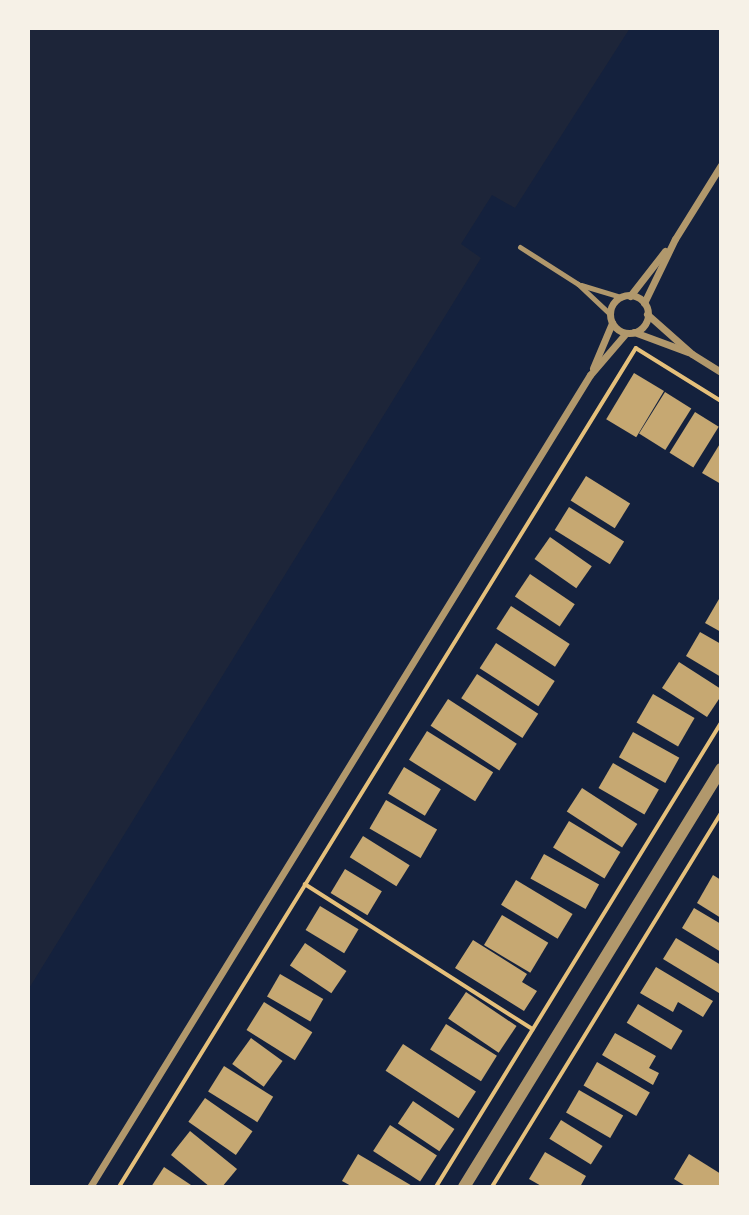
<!DOCTYPE html>
<style>
body{margin:0}
#map{position:relative;width:749px;height:1215px;overflow:hidden;background:#14213d;font-family:Overpass,sans-serif}
div>[style]{position:absolute}
.green>*{inset:0;background:#1d2539}
.building>*{inset:0;background:#c6a872;transform-origin:0 0}
.path>*{height:3.5px;margin:-1.75px;padding:0 1.75px;transform-origin:1.75px;border-radius:1.75px;background:#e5c07b}
.service>*{height:5px;margin:-2.5px;padding:0 2.5px;transform-origin:2.5px;border-radius:2.5px;background:#b1986c}
.minor>*{height:7px;margin:-3.5px;padding:0 3.5px;transform-origin:3.5px;border-radius:3.5px;background:#b1986c}
.minor>.ring{margin:-3.5px;padding:0;box-sizing:content-box;background:none;border:7px solid #b1986c;border-radius:50%}
.tertiary>*{height:12px;margin:-6px;padding:0 6px;transform-origin:6px;border-radius:6px;background:#b1986c}
span{translate:-50% -50%;white-space:nowrap;text-align:center;line-height:1.15;-webkit-text-stroke:5px #f6f1e7;paint-order:stroke}
.frame{position:absolute;inset:0;border:30px solid #f6f1e7;pointer-events:none}
</style>
<div id="map">
<div class="green">
<i style="clip-path:polygon(28px 28px,630px 28px,515px 208px,492px 195px,461px 244px,481px 258px,28px 990px)"></i>
</div>
<div class="building">
<i style="left:634px;top:373px;width:35px;height:54px;rotate:31deg"></i>
<i style="left:665px;top:392px;width:31px;height:49px;rotate:32deg"></i>
<i style="left:695px;top:412px;width:28px;height:48px;rotate:32deg"></i>
<i style="clip-path:polygon(721px 442px,721px 484px,702px 473px)"></i>
<i style="left:586px;top:476px;width:52px;height:29px;rotate:32deg"></i>
<i style="left:569px;top:507px;width:65px;height:27px;rotate:32deg"></i>
<i style="left:550px;top:537px;width:51px;height:27px;rotate:35deg"></i>
<i style="left:530px;top:574px;width:54px;height:27px;rotate:34deg"></i>
<i style="clip-path:polygon(719px 599px,721px 600px,721px 632px,705px 623px)"></i>
<i style="left:511px;top:606px;width:70px;height:27px;rotate:33deg"></i>
<i style="clip-path:polygon(700px 632px,721px 644px,721px 677px,686px 656px)"></i>
<i style="left:496px;top:643px;width:70px;height:30px;rotate:33deg"></i>
<i style="clip-path:polygon(679px 662px,721px 689px,721px 696px,707px 717px,662px 688px)"></i>
<i style="left:477px;top:674px;width:73px;height:29px;rotate:33deg"></i>
<i style="left:653px;top:694px;width:48px;height:33px;rotate:30deg"></i>
<i style="left:448px;top:699px;width:82px;height:32px;rotate:33deg"></i>
<i style="left:427px;top:731px;width:78px;height:34px;rotate:32deg"></i>
<i style="left:633px;top:732px;width:53px;height:29px;rotate:29deg"></i>
<i style="left:613px;top:763px;width:53px;height:29px;rotate:30deg"></i>
<i style="left:404px;top:767px;width:43px;height:31px;rotate:31deg"></i>
<i style="left:582px;top:788px;width:66px;height:28px;rotate:33deg"></i>
<i style="left:386px;top:800px;width:59px;height:33px;rotate:30deg"></i>
<i style="left:569px;top:821px;width:60px;height:31px;rotate:31deg"></i>
<i style="left:363px;top:836px;width:55px;height:25px;rotate:32deg"></i>
<i style="left:544px;top:854px;width:63px;height:28px;rotate:29deg"></i>
<i style="left:345px;top:869px;width:43px;height:28px;rotate:31deg"></i>
<i style="clip-path:polygon(713px 875px,721px 880px,721px 918px,697px 903px)"></i>
<i style="left:516px;top:880px;width:66px;height:29px;rotate:31deg"></i>
<i style="left:320px;top:906px;width:45px;height:28px;rotate:31deg"></i>
<i style="clip-path:polygon(694px 908px,721px 924px,721px 952px,682px 928px)"></i>
<i style="left:502px;top:915px;width:54px;height:35px;rotate:31deg"></i>
<i style="clip-path:polygon(676px 938px,721px 965px,719px 993px,663px 959px)"></i>
<i style="clip-path:polygon(473px 940px,527px 974px,522px 982px,537px 991px,524px 1011px,455px 968px)"></i>
<i style="left:305px;top:943px;width:50px;height:27px;rotate:34deg"></i>
<i style="clip-path:polygon(656px 967px,713px 1001px,703px 1017px,678px 1002px,673px 1012px,640px 993px)"></i>
<i style="left:280px;top:974px;width:50px;height:26px;rotate:30deg"></i>
<i style="left:466px;top:992px;width:61px;height:32px;rotate:34deg"></i>
<i style="left:264px;top:1002px;width:57px;height:33px;rotate:32deg"></i>
<i style="left:638px;top:1004px;width:52px;height:22px;rotate:31deg"></i>
<i style="left:446px;top:1024px;width:60px;height:30px;rotate:32deg"></i>
<i style="clip-path:polygon(615px 1033px,656px 1056px,649px 1068px,659px 1073px,653px 1085px,602px 1055px)"></i>
<i style="left:251px;top:1038px;width:39px;height:32px;rotate:36deg"></i>
<i style="left:403px;top:1044px;width:87px;height:32px;rotate:33deg"></i>
<i style="left:597px;top:1062px;width:61px;height:27px;rotate:30deg"></i>
<i style="left:224px;top:1066px;width:58px;height:30px;rotate:32deg"></i>
<i style="left:579px;top:1090px;width:51px;height:26px;rotate:30deg"></i>
<i style="left:205px;top:1098px;width:58px;height:29px;rotate:35deg"></i>
<i style="left:413px;top:1101px;width:50px;height:27px;rotate:34deg"></i>
<i style="left:561px;top:1120px;width:49px;height:22px;rotate:32deg"></i>
<i style="left:390px;top:1125px;width:56px;height:31px;rotate:33deg"></i>
<i style="clip-path:polygon(190px 1131px,237px 1169px,222px 1187px,210px 1187px,171px 1155px)"></i>
<i style="clip-path:polygon(545px 1152px,586px 1176px,580px 1187px,543px 1187px,529px 1179px)"></i>
<i style="clip-path:polygon(358px 1154px,414px 1187px,353px 1187px,342px 1181px)"></i>
<i style="clip-path:polygon(689px 1154px,721px 1174px,721px 1187px,687px 1187px,674px 1179px)"></i>
<i style="clip-path:polygon(164px 1167px,194px 1187px,151px 1187px)"></i>
</div>
<div class="path">
<i style="left:305px;top:884px;width:270px;rotate:32.5deg"></i>
<i style="left:119px;top:1187px;width:985px;rotate:-58.36deg"></i>
<i style="left:636px;top:348px;width:100px;rotate:31.9deg"></i>
<i style="left:436px;top:1187px;width:545px;rotate:-58.44deg"></i>
<i style="left:492px;top:1187px;width:438px;rotate:-58.5deg"></i>
</div>
<div class="service">
<i style="left:520px;top:247px;width:69px;rotate:32.5deg"></i>
<i style="left:578px;top:284px;width:44px;rotate:43.2deg"></i>
<i style="left:581px;top:285px;width:42px;rotate:16.7deg"></i>
</div>
<div class="minor">
<i class="ring" style="left:610px;top:295px;width:31px;height:31px"></i>
<i style="left:630px;top:296px;width:57px;rotate:-52.1deg"></i>
<i style="left:644px;top:303px;width:71px;rotate:-64.2deg"></i>
<i style="left:675px;top:239px;width:87px;rotate:-58.1deg"></i>
<i style="left:647px;top:314px;width:60px;rotate:41.6deg"></i>
<i style="left:692px;top:354px;width:34px;rotate:32deg"></i>
<i style="left:634px;top:332px;width:58px;rotate:20.3deg"></i>
<i style="left:593px;top:368px;width:49px;rotate:-67.1deg"></i>
<i style="left:90px;top:1187px;width:954px;rotate:-58.38deg"></i>
<i style="left:590px;top:375px;width:55px;rotate:-49.4deg"></i>
</div>
<div class="tertiary">
<i style="left:464px;top:1187px;width:491px;rotate:-58.4deg"></i>
</div>
<div class="frame"></div>
</div>
